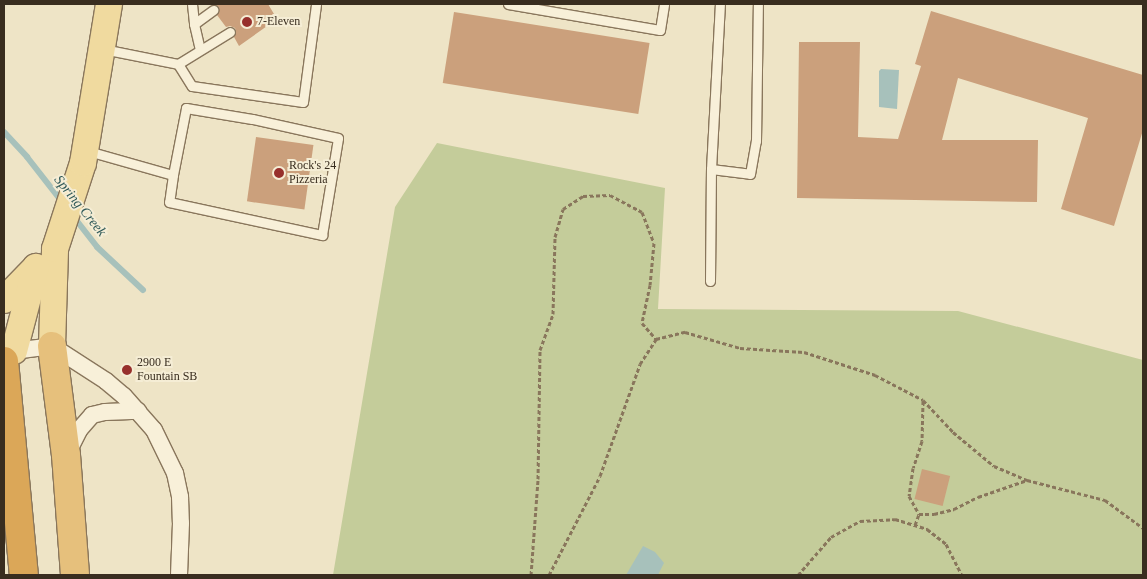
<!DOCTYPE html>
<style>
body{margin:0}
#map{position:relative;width:1147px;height:579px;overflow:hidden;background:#eee4c6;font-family:"Times New Roman",serif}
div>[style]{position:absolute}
.green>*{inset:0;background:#c4cc9a}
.water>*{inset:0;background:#a7c1bb}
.stream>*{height:6px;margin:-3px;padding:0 3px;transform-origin:3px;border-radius:3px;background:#a7c1bb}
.building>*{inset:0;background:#cba07c;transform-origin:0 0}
.path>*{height:3px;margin-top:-1.5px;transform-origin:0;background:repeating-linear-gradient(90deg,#89765c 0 4px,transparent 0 6.5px)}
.roads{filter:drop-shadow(1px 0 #89765c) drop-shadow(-1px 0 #89765c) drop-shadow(0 1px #89765c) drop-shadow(0 -1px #89765c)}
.service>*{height:9px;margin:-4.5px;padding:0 4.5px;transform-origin:4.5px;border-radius:4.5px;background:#f8f0d9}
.minor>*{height:16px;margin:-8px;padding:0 8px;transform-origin:8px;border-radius:8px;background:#f8f0d9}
.primary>*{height:26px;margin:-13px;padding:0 13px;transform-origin:13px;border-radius:13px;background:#f0da9f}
.trunk>*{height:28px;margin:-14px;padding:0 14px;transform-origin:14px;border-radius:14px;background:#e6c07c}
.motorway>*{height:28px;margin:-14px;padding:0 14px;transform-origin:14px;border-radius:14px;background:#dba758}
.dots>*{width:14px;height:14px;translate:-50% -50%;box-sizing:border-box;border:2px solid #f5edd5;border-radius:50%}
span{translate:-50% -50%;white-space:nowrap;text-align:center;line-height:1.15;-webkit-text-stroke:4px #f5edd5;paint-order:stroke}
.poi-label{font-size:12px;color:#392d1f}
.left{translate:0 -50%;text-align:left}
.water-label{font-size:14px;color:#2f5958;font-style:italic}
.frame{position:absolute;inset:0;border:5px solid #392d1f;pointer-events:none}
</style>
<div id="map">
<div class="green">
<i style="clip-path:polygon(437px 143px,665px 188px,658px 309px,958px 311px,1143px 360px,1143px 575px,333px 575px,395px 207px)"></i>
</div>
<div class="water">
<i style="clip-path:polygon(881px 69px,899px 70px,897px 109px,879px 107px,879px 71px)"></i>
<i style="clip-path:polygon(643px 546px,655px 552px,664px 563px,658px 575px,626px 575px)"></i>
</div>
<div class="stream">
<i style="left:4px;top:132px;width:34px;rotate:47deg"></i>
<i style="left:27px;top:157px;width:58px;rotate:52deg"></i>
<i style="left:73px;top:216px;width:39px;rotate:52deg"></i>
<i style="left:97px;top:247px;width:63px;rotate:43.1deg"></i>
</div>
<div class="building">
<i style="clip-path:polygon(208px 4px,268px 4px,277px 19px,239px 46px,234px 37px,236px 32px,235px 28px,230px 26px,226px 27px,217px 15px,219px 10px,218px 6px)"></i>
<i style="clip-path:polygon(931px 11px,1143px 75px,1143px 130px,1114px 226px,1061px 209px,1088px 118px,958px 78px,942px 140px,1038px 140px,1037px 202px,797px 198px,799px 42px,860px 42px,858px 137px,898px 139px,921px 66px,915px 64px)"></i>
<i style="left:454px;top:12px;width:198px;height:72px;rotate:9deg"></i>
<i style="left:256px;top:137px;width:58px;height:65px;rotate:8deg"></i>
<i style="left:922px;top:469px;width:29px;height:31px;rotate:14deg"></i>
</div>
<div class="path">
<i style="left:923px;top:401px;width:40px;rotate:91.4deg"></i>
<i style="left:922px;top:441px;width:28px;rotate:108deg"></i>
<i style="left:913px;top:468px;width:28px;rotate:98deg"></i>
<i style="left:909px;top:496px;width:21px;rotate:61deg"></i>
<i style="left:919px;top:514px;width:15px"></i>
<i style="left:934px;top:514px;width:21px;rotate:-14deg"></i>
<i style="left:954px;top:509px;width:27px;rotate:-27deg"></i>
<i style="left:978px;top:497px;width:52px;rotate:-19.1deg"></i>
<i style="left:915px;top:525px;width:12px;rotate:-70deg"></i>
<i style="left:531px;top:575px;width:96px;rotate:-85.8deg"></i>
<i style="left:538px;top:479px;width:129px;rotate:-89.1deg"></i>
<i style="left:540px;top:350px;width:38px;rotate:-70deg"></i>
<i style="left:553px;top:314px;width:77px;rotate:-88.5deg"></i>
<i style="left:555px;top:237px;width:29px;rotate:-74deg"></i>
<i style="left:563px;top:209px;width:24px;rotate:-33deg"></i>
<i style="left:583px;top:196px;width:27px;rotate:-2deg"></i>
<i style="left:610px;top:195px;width:36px;rotate:28deg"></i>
<i style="left:642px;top:212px;width:33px;rotate:69deg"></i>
<i style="left:654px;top:243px;width:42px;rotate:95.4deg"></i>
<i style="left:650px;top:285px;width:39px;rotate:102deg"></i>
<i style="left:642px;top:323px;width:21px;rotate:49deg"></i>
<i style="left:549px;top:575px;width:111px;rotate:-62.7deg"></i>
<i style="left:600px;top:476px;width:119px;rotate:-70.3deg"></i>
<i style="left:640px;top:364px;width:30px;rotate:-57deg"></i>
<i style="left:656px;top:339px;width:30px;rotate:-14deg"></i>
<i style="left:685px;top:332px;width:57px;rotate:16.2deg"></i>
<i style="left:740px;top:348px;width:64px;rotate:3.6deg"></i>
<i style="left:804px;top:352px;width:75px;rotate:17.9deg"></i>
<i style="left:875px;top:375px;width:54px;rotate:27.5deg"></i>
<i style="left:923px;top:400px;width:44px;rotate:46.8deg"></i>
<i style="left:953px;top:432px;width:53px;rotate:39.7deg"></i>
<i style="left:994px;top:466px;width:36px;rotate:23deg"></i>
<i style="left:1027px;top:480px;width:81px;rotate:14.4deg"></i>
<i style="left:1105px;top:500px;width:47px;rotate:36.4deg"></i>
<i style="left:798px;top:575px;width:50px;rotate:-49deg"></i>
<i style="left:831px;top:537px;width:33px;rotate:-29deg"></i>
<i style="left:860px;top:521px;width:35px;rotate:-3deg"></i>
<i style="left:895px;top:519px;width:34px;rotate:17deg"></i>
<i style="left:927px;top:529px;width:24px;rotate:38deg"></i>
<i style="left:946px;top:544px;width:35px;rotate:63deg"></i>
</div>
<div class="roads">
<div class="service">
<i style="left:192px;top:4px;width:20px;rotate:84deg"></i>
<i style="left:194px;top:24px;width:26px;rotate:77deg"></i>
<i style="left:508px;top:4px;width:154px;rotate:9.7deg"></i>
<i style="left:660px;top:30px;width:26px;rotate:-81deg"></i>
<i style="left:194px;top:24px;width:24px;rotate:-36deg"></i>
<i style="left:103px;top:49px;width:76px;rotate:11.3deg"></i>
<i style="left:178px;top:64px;width:61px;rotate:-31.6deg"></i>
<i style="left:178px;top:64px;width:26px;rotate:58deg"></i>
<i style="left:192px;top:86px;width:112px;rotate:8.2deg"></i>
<i style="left:303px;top:102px;width:99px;rotate:-82.4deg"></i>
<i style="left:88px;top:151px;width:88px;rotate:15.8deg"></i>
<i style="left:173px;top:175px;width:27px;rotate:98deg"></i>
<i style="left:169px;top:202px;width:157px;rotate:12.2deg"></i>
<i style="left:322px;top:235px;width:98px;rotate:-80.6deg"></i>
<i style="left:338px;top:138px;width:88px;rotate:-167.5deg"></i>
<i style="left:252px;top:119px;width:67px;rotate:-170.5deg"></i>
<i style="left:186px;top:108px;width:68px;rotate:101deg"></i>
<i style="left:711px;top:169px;width:39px;rotate:7deg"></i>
<i style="left:750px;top:174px;width:34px;rotate:-80deg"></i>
<i style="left:756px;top:141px;width:137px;rotate:-89.2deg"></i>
<i style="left:710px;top:281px;width:112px;rotate:-89.5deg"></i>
<i style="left:711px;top:169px;width:165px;rotate:-86.9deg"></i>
</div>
<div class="minor">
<i style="left:6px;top:352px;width:46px;rotate:-7.4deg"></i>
<i style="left:52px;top:346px;width:64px;rotate:32.9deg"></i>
<i style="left:106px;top:381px;width:23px;rotate:40deg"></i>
<i style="left:124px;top:396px;width:45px;rotate:48.6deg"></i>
<i style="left:154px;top:430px;width:48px;rotate:64deg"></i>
<i style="left:175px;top:473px;width:25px;rotate:78deg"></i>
<i style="left:180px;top:497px;width:26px;rotate:88deg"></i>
<i style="left:181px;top:523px;width:52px;rotate:92.2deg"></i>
<i style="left:67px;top:454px;width:27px;rotate:-63deg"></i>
<i style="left:79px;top:430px;width:20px;rotate:-49deg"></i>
<i style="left:92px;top:415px;width:13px;rotate:-13deg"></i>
<i style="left:105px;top:412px;width:33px;rotate:-2deg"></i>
</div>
<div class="primary">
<i style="left:4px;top:300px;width:45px;rotate:-45.9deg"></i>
<i style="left:52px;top:346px;width:97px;rotate:-88.2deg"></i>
<i style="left:55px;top:249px;width:90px;rotate:-72deg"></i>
<i style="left:83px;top:163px;width:161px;rotate:-80.7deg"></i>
<i style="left:14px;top:351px;width:87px;rotate:-75.3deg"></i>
</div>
<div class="trunk">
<i style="left:52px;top:346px;width:110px;rotate:82.7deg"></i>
<i style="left:66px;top:455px;width:120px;rotate:85.7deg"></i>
</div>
<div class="motorway">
<i style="left:4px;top:361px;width:215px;rotate:84.7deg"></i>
</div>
</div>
<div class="dots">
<i style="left:247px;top:22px;background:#97302c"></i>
<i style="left:279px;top:173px;background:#97302c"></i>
<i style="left:127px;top:370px;background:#97302c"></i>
</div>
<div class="poi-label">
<span class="left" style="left:257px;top:22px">7-Eleven</span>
<span class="left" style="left:289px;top:173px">Rock's 24<br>Pizzeria</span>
<span class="left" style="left:137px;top:370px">2900 E<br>Fountain SB</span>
</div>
<div class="water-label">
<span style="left:80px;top:206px;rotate:51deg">Spring Creek</span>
</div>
<div class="frame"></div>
</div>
